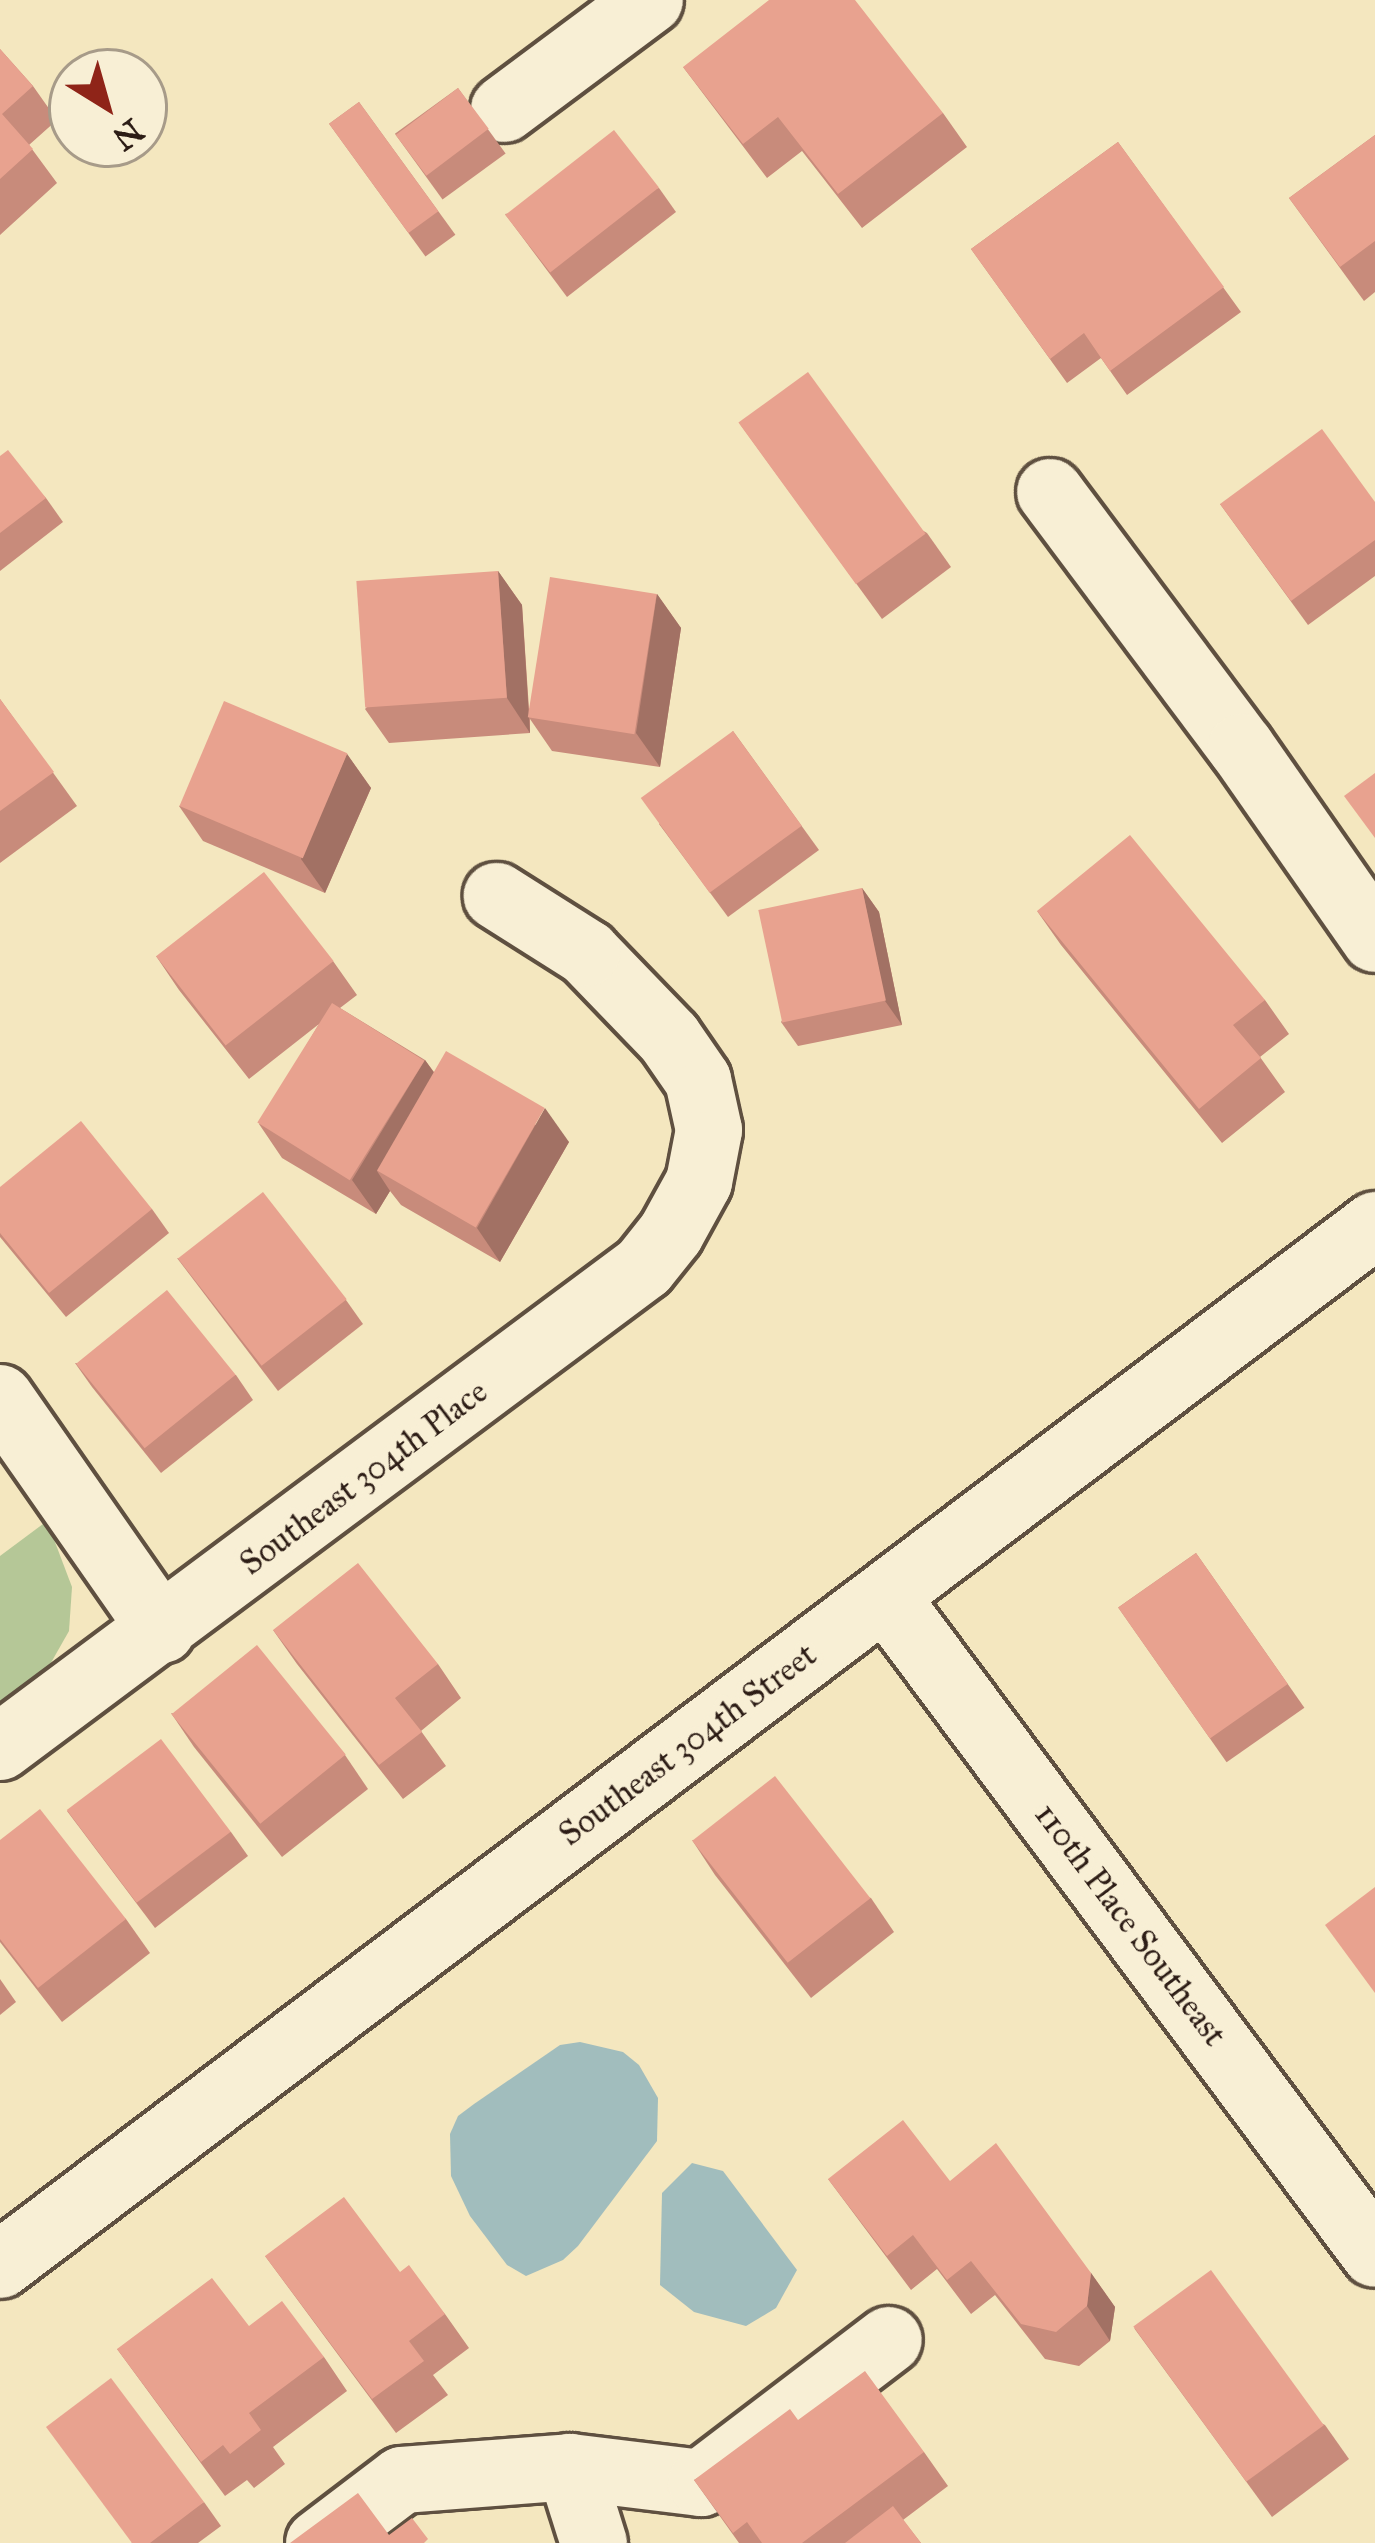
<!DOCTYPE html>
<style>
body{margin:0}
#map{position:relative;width:1375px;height:2543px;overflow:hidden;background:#f4e7bf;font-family:"IM FELL Great Primer",serif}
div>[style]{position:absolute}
.green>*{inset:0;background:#b5c797}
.water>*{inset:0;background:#a1bdbd}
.roads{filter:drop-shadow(3px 0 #5f5040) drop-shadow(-3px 0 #5f5040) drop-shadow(0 3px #5f5040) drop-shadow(0 -3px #5f5040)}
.minor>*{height:66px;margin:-33px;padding:0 33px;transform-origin:33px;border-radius:33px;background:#f8efd5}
.wall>*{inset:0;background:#c88b7b;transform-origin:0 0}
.shaded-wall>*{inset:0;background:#a27164}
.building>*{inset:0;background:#e8a28f;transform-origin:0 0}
span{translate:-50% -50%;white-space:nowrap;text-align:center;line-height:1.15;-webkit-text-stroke:12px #f8efd5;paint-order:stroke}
.street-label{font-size:33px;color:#2d1d16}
.north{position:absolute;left:48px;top:48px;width:120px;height:120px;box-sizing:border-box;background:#f8efd5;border:3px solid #a79b89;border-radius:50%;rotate:143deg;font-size:33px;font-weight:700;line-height:48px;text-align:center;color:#2d1d16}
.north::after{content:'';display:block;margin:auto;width:42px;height:54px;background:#8f2418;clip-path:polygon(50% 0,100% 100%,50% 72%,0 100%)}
</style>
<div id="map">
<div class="green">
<i style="clip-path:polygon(47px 1521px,72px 1587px,69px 1631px,48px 1668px,0 1701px,0 1556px)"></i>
</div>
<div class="water">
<i style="clip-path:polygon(580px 2042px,623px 2052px,639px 2065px,658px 2098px,657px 2141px,578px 2246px,563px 2260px,526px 2276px,507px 2265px,470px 2216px,451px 2176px,450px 2134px,458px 2116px,474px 2104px,560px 2045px)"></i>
<i style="clip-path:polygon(692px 2163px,723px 2171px,797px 2270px,776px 2308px,746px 2326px,694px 2312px,660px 2285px,662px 2193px)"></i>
</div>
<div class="roads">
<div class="minor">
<i style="left:504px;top:109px;width:182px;rotate:-36.7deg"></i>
<i style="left:1050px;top:492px;width:319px;rotate:53.2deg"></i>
<i style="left:1241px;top:747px;width:234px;rotate:55.1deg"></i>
<i style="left:0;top:1398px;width:283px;rotate:55.1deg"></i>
<i style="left:885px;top:1596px;width:820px;rotate:53.33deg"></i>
<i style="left:0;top:1747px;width:803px;rotate:-36.7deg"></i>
<i style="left:644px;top:1267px;width:43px;rotate:-51.5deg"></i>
<i style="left:671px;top:1233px;width:58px;rotate:-61.2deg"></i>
<i style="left:699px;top:1182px;width:53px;rotate:-79.1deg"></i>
<i style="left:709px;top:1130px;width:51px;rotate:-102.4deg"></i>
<i style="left:698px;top:1080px;width:51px;rotate:-124.6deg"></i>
<i style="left:669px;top:1038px;width:118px;rotate:-134deg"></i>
<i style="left:587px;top:953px;width:107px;rotate:-147.7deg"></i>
<i style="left:0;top:2265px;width:1724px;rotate:-37.1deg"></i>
<i style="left:570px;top:2467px;width:80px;rotate:72.5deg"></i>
<i style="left:319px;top:2543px;width:104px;rotate:-37.2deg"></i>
<i style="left:402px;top:2480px;width:169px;rotate:-4.4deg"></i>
<i style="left:570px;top:2467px;width:132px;rotate:7deg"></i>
<i style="left:701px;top:2483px;width:236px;rotate:-37.3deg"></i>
</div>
</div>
<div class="wall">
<i style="clip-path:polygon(0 49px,33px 86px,57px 120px,29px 145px,57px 183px,0 235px)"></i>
<i style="clip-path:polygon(683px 67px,943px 113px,967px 147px,862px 228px,802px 151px,767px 178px)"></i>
<i style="left:458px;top:88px;width:81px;height:78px;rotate:54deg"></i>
<i style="left:359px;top:102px;width:164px;height:37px;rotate:54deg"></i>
<i style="clip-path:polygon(1375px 135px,1375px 292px,1364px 301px,1289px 198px)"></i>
<i style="clip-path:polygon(1118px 142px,1241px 312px,1127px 395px,1101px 358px,1067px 383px,971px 249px)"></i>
<i style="clip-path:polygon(659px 188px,676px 212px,567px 297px,505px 214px)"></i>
<i style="clip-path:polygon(740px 424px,927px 533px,951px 567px,882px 619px)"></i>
<i style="clip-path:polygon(0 456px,46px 498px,63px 522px,0 571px)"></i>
<i style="clip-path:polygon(1375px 502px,1375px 576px,1308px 625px,1220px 504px)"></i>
<i style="clip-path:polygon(498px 571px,522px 605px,529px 709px,657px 594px,681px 628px,660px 767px,552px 751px,530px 719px,530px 733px,389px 743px,365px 709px)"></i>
<i style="clip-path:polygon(0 699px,77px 806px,0 863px)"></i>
<i style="clip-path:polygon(733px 731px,819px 850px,728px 917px,659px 824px)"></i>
<i style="clip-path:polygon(347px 754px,371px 788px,325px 893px,203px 841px,179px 806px)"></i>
<i style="clip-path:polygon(862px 888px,879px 912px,902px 1025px,798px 1046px,781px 1022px)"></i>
<i style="clip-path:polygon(1037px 911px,1265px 1000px,1289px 1034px,1260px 1057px,1285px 1092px,1222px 1143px,1061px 945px)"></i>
<i style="clip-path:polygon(156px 956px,333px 961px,357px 995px,340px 1008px,425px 1060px,434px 1072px,569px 1142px,500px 1262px,401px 1205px,390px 1191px,376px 1214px,282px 1158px,259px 1124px,319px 1024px,249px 1079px,179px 990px)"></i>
<i style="clip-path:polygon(0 1187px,152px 1209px,169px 1233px,66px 1317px,0 1237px)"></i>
<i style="clip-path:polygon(177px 1258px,346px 1300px,363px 1324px,278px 1391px)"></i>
<i style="clip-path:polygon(75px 1363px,236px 1375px,253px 1400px,161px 1473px,92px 1387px)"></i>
<i style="left:1196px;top:1553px;width:189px;height:95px;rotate:55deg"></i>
<i style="clip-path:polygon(273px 1630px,438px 1664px,461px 1698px,421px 1731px,446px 1766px,403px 1799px,297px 1664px)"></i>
<i style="clip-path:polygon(171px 1713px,345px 1755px,368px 1789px,282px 1857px,194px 1747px)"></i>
<i style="clip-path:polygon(67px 1811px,231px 1832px,248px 1856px,155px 1928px)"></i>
<i style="clip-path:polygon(0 1840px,126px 1919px,150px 1953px,62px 2022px,0 1942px)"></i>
<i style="clip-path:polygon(692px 1840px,871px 1898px,894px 1932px,811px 1998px,715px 1875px)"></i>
<i style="clip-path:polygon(0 1979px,16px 2002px,0 2015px)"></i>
<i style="clip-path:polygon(828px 2179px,950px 2181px,1091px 2273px,1115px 2307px,1110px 2341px,1079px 2366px,1045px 2359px,995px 2295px,971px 2314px,937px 2269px,911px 2290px)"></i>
<i style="clip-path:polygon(265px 2256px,400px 2272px,445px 2314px,469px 2348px,433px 2375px,448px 2395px,396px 2433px)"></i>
<i style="clip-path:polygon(249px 2326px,324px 2357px,347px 2391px,273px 2447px,285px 2464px,254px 2488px,247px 2480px,225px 2496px,117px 2349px)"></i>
<i style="clip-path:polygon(1134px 2328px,1325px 2425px,1349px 2459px,1272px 2517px)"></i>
<i style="clip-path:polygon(798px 2420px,924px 2452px,948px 2486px,903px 2520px,921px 2543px,739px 2543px,694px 2480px)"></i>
<i style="clip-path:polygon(204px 2502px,221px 2526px,198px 2543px,131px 2543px)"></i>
</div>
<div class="shaded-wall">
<i style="clip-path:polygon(498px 571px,522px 605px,530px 733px,507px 698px)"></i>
<i style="clip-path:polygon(657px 594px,681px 628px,660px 767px,636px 733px)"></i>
<i style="clip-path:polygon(347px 754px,371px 788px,325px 893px,301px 859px)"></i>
<i style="clip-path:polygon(862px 888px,879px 912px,902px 1025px,885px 1001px)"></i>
<i style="clip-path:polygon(425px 1060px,449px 1094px,377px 1171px,390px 1191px,376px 1214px,352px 1180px)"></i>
<i style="clip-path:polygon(545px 1108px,569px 1142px,500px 1262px,477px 1228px)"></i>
<i style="clip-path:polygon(1091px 2273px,1115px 2307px,1110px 2341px,1087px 2306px)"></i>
</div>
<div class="building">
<i style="clip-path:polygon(769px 0,855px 0,943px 113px,838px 194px,778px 117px,743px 144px,683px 67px)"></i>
<i style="clip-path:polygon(0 49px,33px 86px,2px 114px,33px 149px,0 179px)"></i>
<i style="left:458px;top:88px;width:51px;height:78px;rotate:53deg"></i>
<i style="left:359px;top:102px;width:135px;height:37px;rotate:54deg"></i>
<i style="left:614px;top:130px;width:73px;height:138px;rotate:52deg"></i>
<i style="clip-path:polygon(1375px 135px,1375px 241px,1340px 267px,1289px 198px)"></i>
<i style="clip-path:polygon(1118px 142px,1224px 287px,1110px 371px,1084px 333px,1050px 359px,971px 249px)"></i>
<i style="left:808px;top:372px;width:200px;height:86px;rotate:54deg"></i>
<i style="clip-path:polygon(1322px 429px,1375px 502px,1375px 540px,1291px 601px,1220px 504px)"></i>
<i style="clip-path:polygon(8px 450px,46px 498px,0 533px,0 456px)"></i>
<i style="left:498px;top:571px;width:127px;height:142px;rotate:86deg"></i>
<i style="left:550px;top:577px;width:108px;height:142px;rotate:9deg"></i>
<i style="clip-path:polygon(0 699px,54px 772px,0 811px)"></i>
<i style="left:224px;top:701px;width:134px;height:114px;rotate:23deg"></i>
<i style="left:733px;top:731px;width:117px;height:114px;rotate:54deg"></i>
<i style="clip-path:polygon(1375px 773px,1375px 838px,1344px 796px)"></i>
<i style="clip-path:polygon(1130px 835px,1265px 1000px,1233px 1025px,1261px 1058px,1199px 1109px,1037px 911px)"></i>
<i style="left:264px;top:872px;width:113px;height:137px;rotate:52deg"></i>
<i style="left:862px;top:888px;width:115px;height:106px;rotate:78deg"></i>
<i style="left:332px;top:1003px;width:109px;height:141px;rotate:32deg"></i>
<i style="left:446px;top:1051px;width:114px;height:138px;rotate:30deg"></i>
<i style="clip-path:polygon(81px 1121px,152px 1209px,49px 1293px,0 1233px,0 1187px)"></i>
<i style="left:263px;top:1192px;width:136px;height:108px;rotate:52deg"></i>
<i style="left:167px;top:1290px;width:109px;height:117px;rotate:51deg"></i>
<i style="left:1196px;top:1553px;width:160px;height:95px;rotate:55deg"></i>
<i style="clip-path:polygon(358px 1563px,438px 1664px,395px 1698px,422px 1732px,379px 1765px,273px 1630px)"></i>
<i style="left:257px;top:1645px;width:141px;height:110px;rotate:51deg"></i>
<i style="left:161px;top:1739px;width:116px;height:118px;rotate:53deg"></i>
<i style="left:775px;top:1776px;width:155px;height:105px;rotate:52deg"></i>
<i style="clip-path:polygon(40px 1809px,126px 1919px,38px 1988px,0 1939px,0 1840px)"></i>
<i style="clip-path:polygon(1375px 1887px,1375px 1993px,1325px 1925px)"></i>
<i style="clip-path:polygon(903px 2120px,950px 2181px,996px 2143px,1091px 2273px,1087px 2306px,1056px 2332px,1021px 2324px,971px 2261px,947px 2280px,913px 2235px,887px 2256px,828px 2179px)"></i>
<i style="clip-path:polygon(344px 2197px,400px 2272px,409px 2265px,445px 2314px,409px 2341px,424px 2361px,372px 2399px,265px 2256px)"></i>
<i style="left:1211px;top:2270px;width:192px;height:96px;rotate:54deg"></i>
<i style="clip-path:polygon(212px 2278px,249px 2326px,282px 2301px,324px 2357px,249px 2413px,261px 2430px,230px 2454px,223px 2445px,201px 2462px,117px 2349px)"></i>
<i style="clip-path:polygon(865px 2371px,924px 2452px,802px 2543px,762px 2543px,747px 2522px,733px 2533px,694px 2480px,790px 2409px,798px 2420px)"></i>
<i style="clip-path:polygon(111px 2378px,204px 2502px,150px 2543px,132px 2543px,46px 2427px)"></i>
<i style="clip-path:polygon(358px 2493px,389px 2535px,412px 2518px,428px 2539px,424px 2543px,290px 2543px)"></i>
<i style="clip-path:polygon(893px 2506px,921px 2543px,845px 2543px)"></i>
</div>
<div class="street-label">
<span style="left:364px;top:1478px;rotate:-37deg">Southeast 304th Place</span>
<span style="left:688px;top:1745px;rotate:-37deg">Southeast 304th Street</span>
<span style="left:1130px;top:1925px;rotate:53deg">110th Place Southeast</span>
</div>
<div class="north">N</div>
</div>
